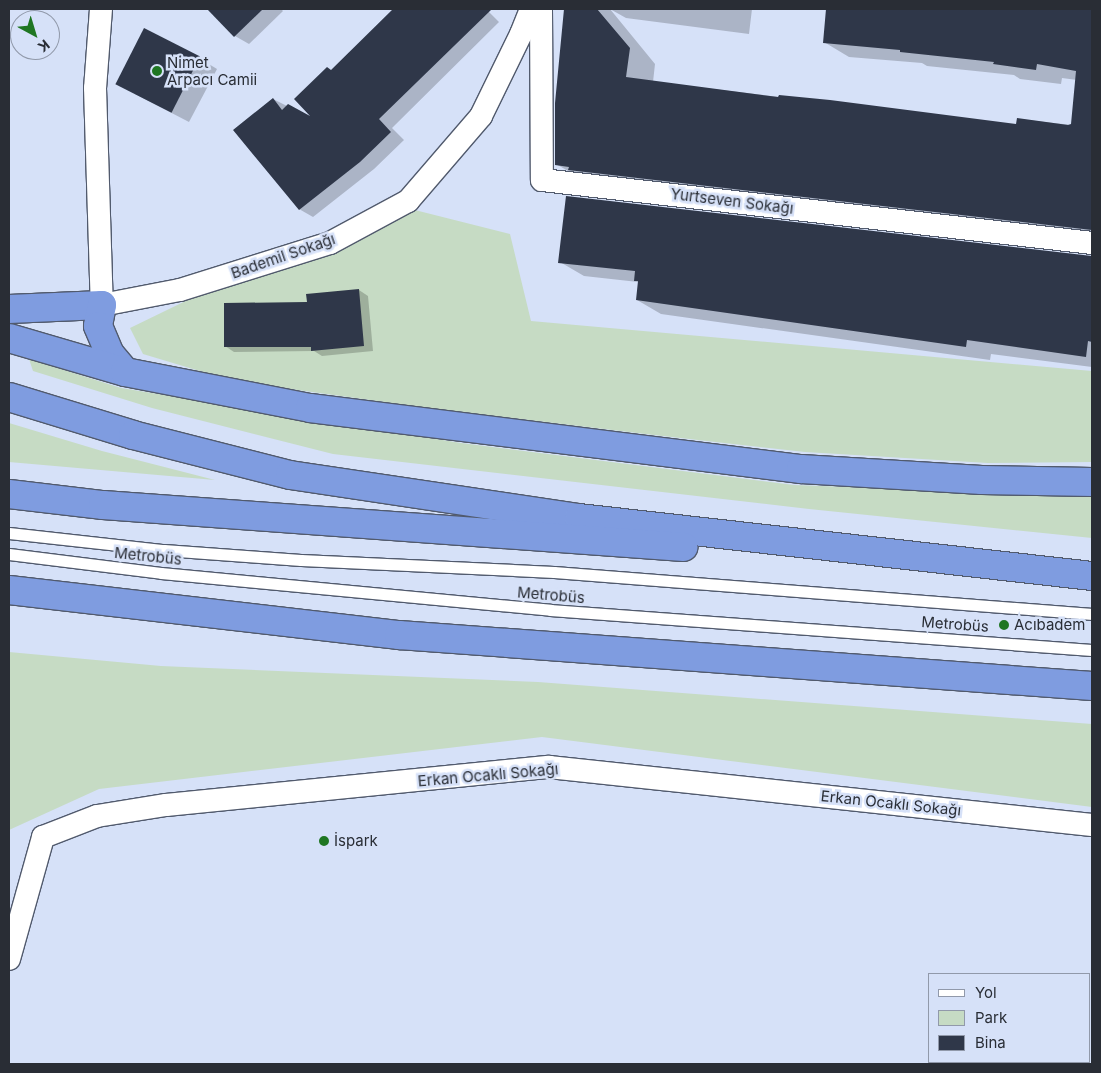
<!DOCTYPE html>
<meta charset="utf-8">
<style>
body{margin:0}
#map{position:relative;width:1101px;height:1073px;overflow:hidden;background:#d6e1f8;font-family:Inter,sans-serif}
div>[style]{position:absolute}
.green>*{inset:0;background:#c6dbc4}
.shadow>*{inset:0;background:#0003}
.building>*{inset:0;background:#2f3749;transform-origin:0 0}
.roads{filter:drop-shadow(1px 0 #515a6d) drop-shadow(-1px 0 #515a6d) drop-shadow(0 1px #515a6d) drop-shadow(0 -1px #515a6d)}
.service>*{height:11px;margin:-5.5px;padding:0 5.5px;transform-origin:5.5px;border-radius:5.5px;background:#fff}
.minor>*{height:22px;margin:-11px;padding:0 11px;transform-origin:11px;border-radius:11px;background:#fff}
.trunk>*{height:28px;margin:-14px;padding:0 14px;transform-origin:14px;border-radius:14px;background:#7f9ce0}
.dots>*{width:14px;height:14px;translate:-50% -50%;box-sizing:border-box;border:2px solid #d6e1f8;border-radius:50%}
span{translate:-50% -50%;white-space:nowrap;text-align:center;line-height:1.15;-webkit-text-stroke:5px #d6e1f8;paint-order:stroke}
.poi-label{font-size:15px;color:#292d35}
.left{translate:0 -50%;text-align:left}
.street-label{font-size:15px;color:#292d35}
.frame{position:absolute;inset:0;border:10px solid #292d35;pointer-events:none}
.legend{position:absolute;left:928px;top:973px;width:162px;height:90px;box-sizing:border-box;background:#d6e1f8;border:1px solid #9199aa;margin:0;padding:6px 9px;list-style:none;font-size:15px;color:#292d35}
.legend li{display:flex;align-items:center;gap:10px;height:25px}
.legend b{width:25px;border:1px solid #9199aa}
.north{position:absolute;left:10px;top:10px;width:50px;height:50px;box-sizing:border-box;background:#d6e1f8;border:1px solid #9199aa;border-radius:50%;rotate:141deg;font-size:14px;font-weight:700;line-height:20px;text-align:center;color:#292d35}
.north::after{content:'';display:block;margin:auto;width:18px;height:22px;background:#1f7622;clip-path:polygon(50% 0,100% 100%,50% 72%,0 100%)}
</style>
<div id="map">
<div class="green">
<i style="clip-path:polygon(387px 203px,510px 234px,531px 321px,1092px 371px,1092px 462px,988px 463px,805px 452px,654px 435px,428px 408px,233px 381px,143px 354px,130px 328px)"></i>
<i style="clip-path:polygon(29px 359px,121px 388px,461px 443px,794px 485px,1092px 496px,1092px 538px,809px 509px,333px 454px,152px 408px,33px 371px)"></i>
<i style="clip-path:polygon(9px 423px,102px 451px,215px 480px,9px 462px)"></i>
<i style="clip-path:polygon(9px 652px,161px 666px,538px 682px,1092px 724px,1092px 807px,542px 737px,99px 789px,9px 830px)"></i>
</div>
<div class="shadow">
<i style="clip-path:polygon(208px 9px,281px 9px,283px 11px,249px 44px,235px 36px)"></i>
<i style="clip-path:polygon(395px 9px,486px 9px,499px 22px,392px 128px,404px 140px,374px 169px,313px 217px,299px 209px,273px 99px,315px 120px,332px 71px)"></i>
<i style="clip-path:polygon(565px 9px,752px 9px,749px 34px,626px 18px,610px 9px,655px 64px,653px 82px,1017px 125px,1018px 119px,1072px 125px,1077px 80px,1062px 78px,1061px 84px,1020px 79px,1014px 75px,927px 66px,922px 63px,849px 57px,824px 42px,827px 9px,1092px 9px,1092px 241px,582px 179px,556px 164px,556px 103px)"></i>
<i style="clip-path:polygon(199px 58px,217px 69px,189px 122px,135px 94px)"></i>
<i style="clip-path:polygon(1090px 257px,1092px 259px,1092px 367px,991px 354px,990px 360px,661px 314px,637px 300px,640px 283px,638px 282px,584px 276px,560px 262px)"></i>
<i style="clip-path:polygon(359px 290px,368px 296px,373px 351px,322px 356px,314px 351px,234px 352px,225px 346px,308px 303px)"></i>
</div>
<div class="building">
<i style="clip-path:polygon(207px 9px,263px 9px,234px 37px)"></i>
<i style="clip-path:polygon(393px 9px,492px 9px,379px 119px,391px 132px,360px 162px,299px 210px,233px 130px,273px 98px,282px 110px,288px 104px,310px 116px,294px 99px,327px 67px,331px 70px)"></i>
<i style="clip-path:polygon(564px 9px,597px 9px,630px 48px,626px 77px,778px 97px,779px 95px,830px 100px,1016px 124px,1017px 118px,1068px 125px,1071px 124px,1076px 71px,1037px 64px,1036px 70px,993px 64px,994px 62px,900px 52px,900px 50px,823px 43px,826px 9px,1092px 9px,1092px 230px,568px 170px,569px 167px,555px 165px,555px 103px)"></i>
<i style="left:144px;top:28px;width:63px;height:63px;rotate:27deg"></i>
<i style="clip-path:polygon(566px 196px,1092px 256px,1092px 342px,1088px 341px,1086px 357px,967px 340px,966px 347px,636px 300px,638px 281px,634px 281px,635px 271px,558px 263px)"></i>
<i style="clip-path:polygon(359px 289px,364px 346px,311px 351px,311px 347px,224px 347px,224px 303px,307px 302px,306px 294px)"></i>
</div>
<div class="roads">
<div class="service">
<i style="left:9px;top:533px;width:156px;rotate:6.3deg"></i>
<i style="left:164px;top:550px;width:137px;rotate:4.2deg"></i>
<i style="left:301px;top:560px;width:253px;rotate:2.7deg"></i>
<i style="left:554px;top:572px;width:540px;rotate:4.46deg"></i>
<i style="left:9px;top:554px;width:153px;rotate:7.1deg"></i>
<i style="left:161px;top:573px;width:391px;rotate:5.4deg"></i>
<i style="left:550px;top:610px;width:543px;rotate:4.22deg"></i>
</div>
<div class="minor">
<i style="left:101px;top:9px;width:79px;rotate:94.3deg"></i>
<i style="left:95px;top:88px;width:217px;rotate:88.2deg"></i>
<i style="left:102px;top:305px;width:79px;rotate:-10.9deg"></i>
<i style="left:180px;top:290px;width:157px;rotate:-17.4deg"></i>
<i style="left:330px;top:243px;width:89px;rotate:-28.3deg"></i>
<i style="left:408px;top:201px;width:112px;rotate:-49.3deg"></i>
<i style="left:481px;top:116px;width:91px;rotate:-64deg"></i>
<i style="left:521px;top:34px;width:27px;rotate:-68deg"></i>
<i style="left:541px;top:9px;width:171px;rotate:89.7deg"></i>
<i style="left:542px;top:180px;width:554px;rotate:6.53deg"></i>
<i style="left:9px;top:959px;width:127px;rotate:-74.4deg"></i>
<i style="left:43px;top:837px;width:58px;rotate:-21.3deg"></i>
<i style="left:97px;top:816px;width:70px;rotate:-9.1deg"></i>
<i style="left:166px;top:805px;width:385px;rotate:-5.7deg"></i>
<i style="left:549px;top:767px;width:546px;rotate:6.1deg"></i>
</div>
<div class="trunk">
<i style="left:9px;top:309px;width:93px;rotate:-2.5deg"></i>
<i style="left:102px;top:305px;width:21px;rotate:101deg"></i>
<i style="left:98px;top:326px;width:30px;rotate:67deg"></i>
<i style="left:110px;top:354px;width:23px;rotate:50deg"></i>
<i style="left:9px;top:338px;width:121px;rotate:16.3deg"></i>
<i style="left:125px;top:372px;width:188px;rotate:11deg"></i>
<i style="left:310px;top:408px;width:495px;rotate:7.1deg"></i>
<i style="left:801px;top:469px;width:181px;rotate:3.5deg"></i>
<i style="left:982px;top:480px;width:110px;rotate:1deg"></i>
<i style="left:9px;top:397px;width:130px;rotate:17deg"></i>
<i style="left:133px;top:435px;width:162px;rotate:14.3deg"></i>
<i style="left:290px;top:475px;width:292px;rotate:8.5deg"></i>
<i style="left:579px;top:518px;width:516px;rotate:6.45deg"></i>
<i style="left:9px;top:494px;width:95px;rotate:6.7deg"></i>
<i style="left:103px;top:505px;width:582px;rotate:4.14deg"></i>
<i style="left:9px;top:590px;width:393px;rotate:6.6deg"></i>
<i style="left:399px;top:635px;width:695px;rotate:4.21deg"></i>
</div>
</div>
<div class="dots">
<i style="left:157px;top:71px;background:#1f7622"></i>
<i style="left:1004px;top:625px;background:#1f7622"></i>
<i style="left:324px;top:841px;background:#1f7622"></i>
</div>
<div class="poi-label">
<span class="left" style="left:167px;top:71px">Nimet<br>Arpacı Camii</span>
<span class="left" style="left:1014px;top:625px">Acıbadem</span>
<span class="left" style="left:334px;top:841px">İspark</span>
</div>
<div class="street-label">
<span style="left:732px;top:201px;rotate:7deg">Yurtseven Sokağı</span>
<span style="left:283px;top:256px;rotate:-19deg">Bademil Sokağı</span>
<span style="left:148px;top:556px;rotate:6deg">Metrobüs</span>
<span style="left:551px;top:595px;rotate:5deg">Metrobüs</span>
<span style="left:955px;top:624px;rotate:4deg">Metrobüs</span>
<span style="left:488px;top:775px;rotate:-5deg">Erkan Ocaklı Sokağı</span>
<span style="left:891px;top:803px;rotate:6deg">Erkan Ocaklı Sokağı</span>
</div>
<div class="frame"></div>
<ul class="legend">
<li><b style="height:6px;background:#fff"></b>Yol</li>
<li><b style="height:14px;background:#c6dbc4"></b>Park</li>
<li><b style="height:14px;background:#2f3749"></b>Bina</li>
</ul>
<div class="north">K</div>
</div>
